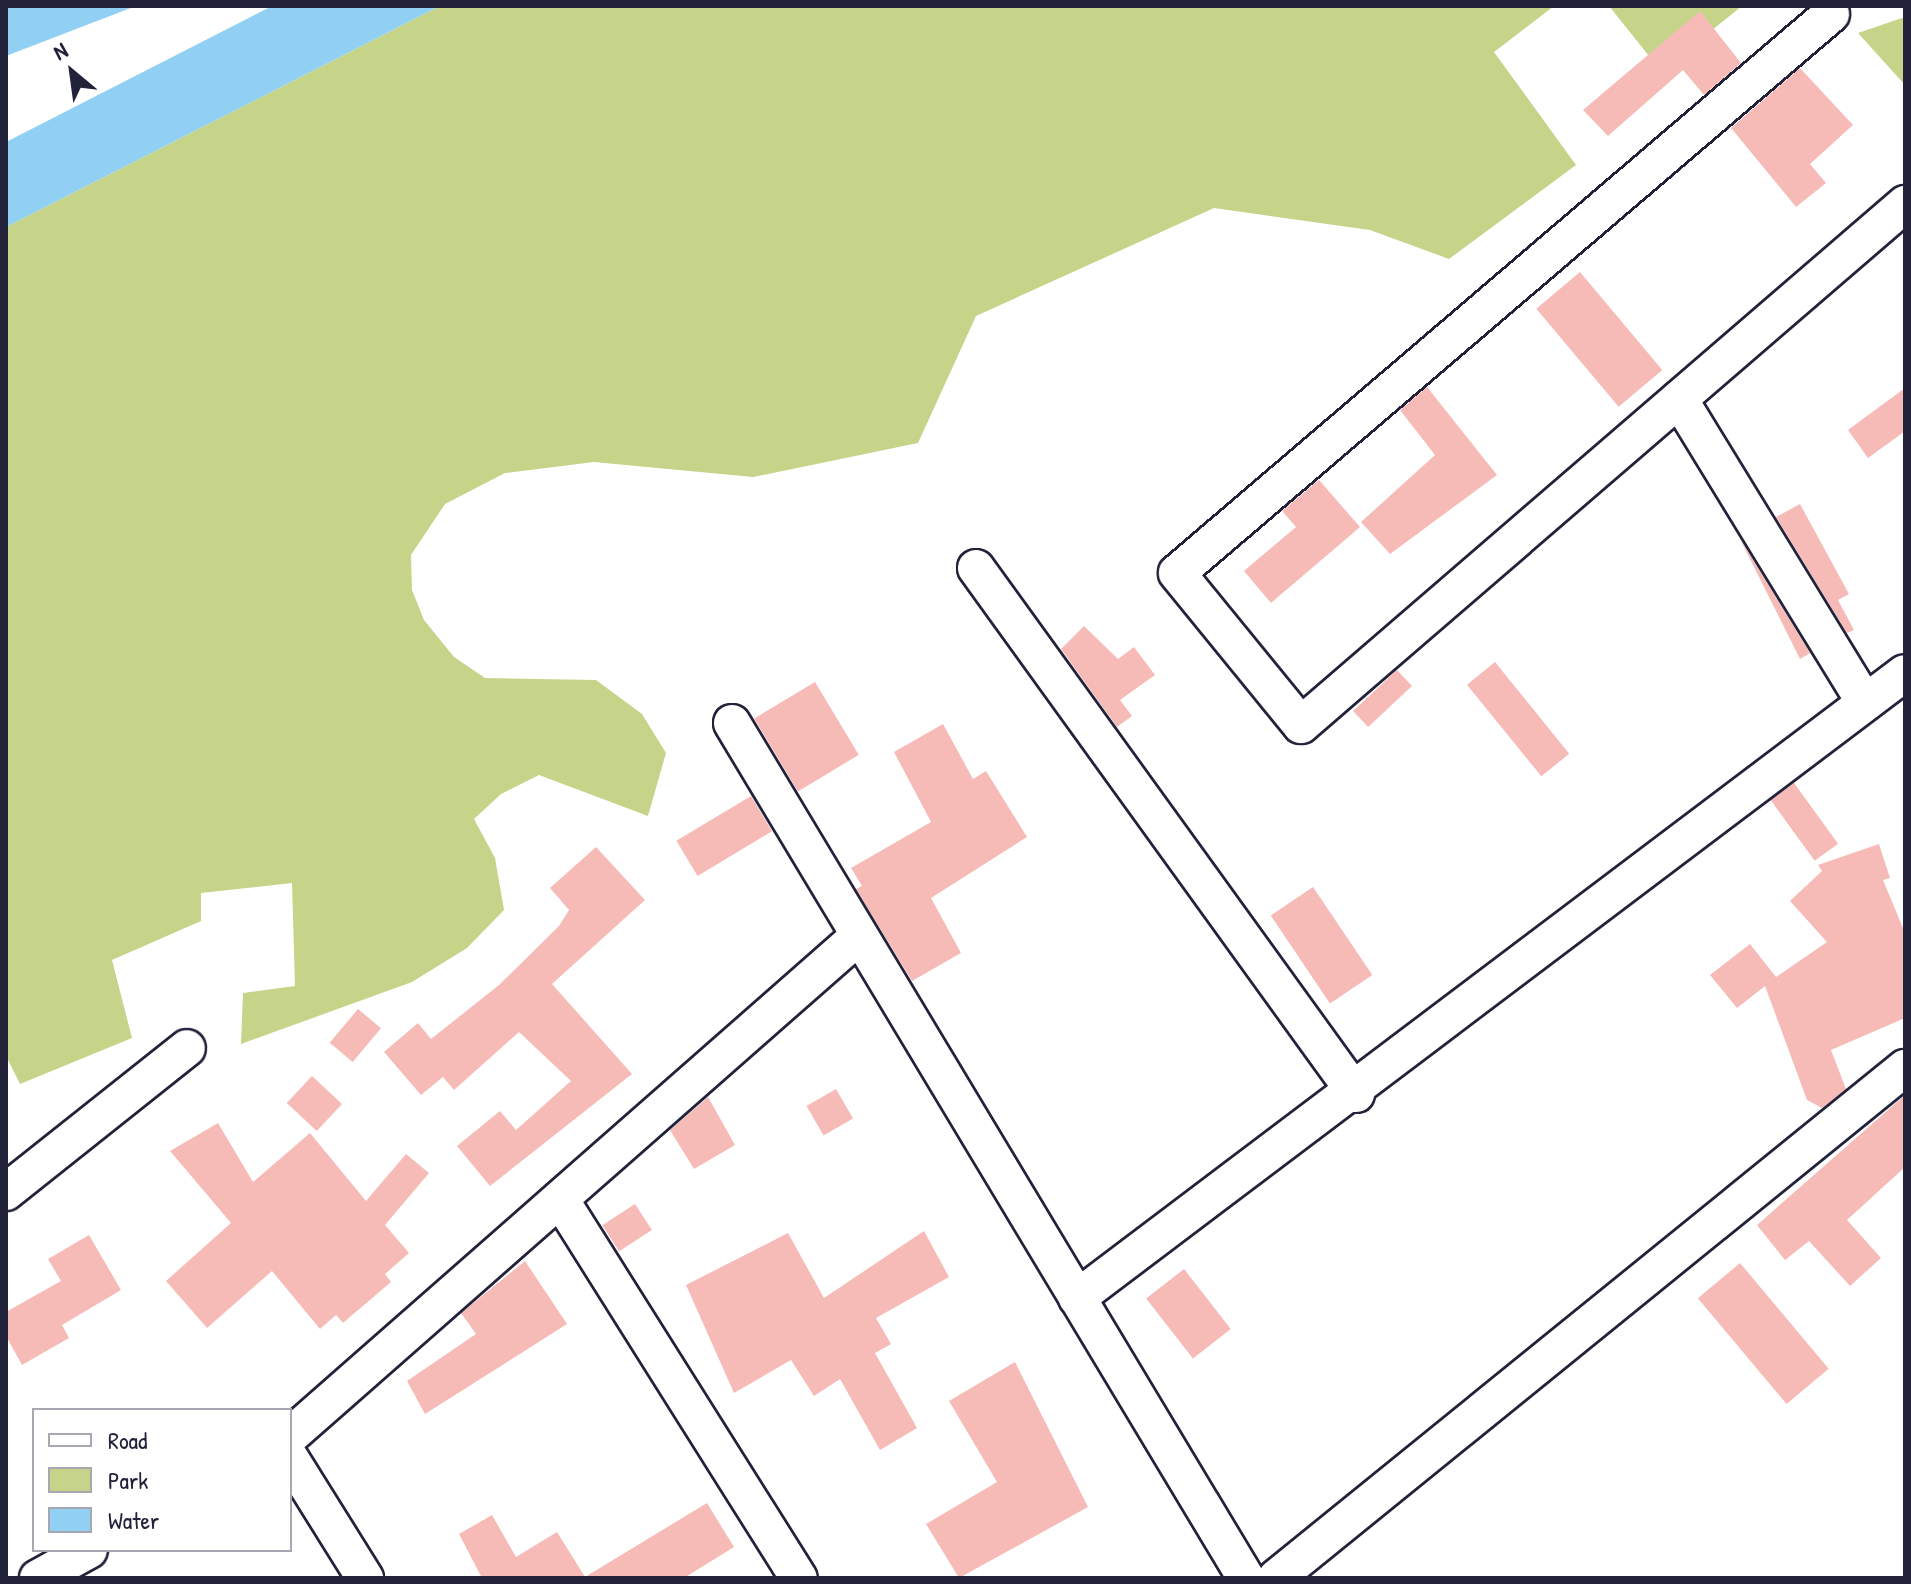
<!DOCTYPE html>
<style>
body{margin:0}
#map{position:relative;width:1911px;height:1584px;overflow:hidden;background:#fff;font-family:"Patrick Hand",sans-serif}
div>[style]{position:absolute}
.green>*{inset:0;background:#c5d488}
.water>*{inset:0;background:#91d0f2}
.building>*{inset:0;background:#f7bbb7;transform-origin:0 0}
.roads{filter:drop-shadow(2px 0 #22223b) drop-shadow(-2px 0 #22223b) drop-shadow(0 2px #22223b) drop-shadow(0 -2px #22223b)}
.street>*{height:36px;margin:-18px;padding:0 18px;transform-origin:18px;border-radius:18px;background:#fff}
span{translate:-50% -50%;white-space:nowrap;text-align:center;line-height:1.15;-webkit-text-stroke:6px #fff;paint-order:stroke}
.frame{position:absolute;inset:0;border:8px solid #22223b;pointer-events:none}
.legend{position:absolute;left:32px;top:1408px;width:260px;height:144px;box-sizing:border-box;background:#fff;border:2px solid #a7a7b1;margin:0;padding:10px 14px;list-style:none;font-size:24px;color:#22223b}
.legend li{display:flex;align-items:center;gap:16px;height:40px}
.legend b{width:40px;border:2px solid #a7a7b1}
.north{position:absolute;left:32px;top:32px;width:80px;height:80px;-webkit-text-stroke:6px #fff;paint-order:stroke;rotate:331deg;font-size:22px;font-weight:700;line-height:32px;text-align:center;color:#22223b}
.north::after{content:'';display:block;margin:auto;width:28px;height:36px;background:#22223b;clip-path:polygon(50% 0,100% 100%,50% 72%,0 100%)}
</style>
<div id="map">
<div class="green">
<i style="clip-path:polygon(440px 6px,1554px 6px,1494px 52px,1576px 165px,1449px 259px,1370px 230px,1214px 208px,976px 316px,918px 443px,753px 477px,594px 462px,505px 473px,445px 504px,411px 555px,412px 590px,424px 620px,454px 657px,485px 678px,596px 680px,642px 714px,666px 753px,648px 816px,539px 775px,501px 794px,474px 819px,495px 858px,504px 910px,467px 948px,412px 982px,241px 1044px,243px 993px,295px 986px,292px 883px,201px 893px,201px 921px,112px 960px,132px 1038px,20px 1084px,6px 1056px,6px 227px)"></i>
<i style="clip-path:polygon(1609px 6px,1742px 6px,1661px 71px)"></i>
<i style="clip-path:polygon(1905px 17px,1905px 85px,1858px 33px)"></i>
</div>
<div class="water">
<i style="clip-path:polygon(6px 6px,136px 6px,6px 56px)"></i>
<i style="clip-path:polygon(272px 6px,440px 6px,6px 227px,6px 142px)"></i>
</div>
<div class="building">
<i style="clip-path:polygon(1700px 11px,1741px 63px,1704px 95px,1683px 70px,1608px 136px,1583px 110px)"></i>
<i style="clip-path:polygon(1800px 68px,1853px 125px,1810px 164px,1826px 183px,1796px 207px,1731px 128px)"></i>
<i style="left:1580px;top:272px;width:128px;height:57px;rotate:50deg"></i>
<i style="clip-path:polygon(1427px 387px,1497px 475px,1390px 554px,1361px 522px,1435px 455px,1400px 410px)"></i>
<i style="clip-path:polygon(1905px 388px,1905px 431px,1868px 458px,1848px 430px)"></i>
<i style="clip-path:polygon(1319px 480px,1360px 527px,1271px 603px,1244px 571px,1296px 527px,1282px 511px)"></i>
<i style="clip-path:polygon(1800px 504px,1849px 594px,1838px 600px,1854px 630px,1847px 633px,1776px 517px)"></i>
<i style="clip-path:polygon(1739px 537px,1810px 653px,1800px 659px)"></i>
<i style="clip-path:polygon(1084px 626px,1118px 659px,1134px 647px,1155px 675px,1120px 700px,1132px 716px,1117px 727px,1061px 649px)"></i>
<i style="left:1495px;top:662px;width:118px;height:36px;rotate:51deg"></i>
<i style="left:1397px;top:670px;width:22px;height:60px;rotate:47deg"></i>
<i style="left:815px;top:682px;width:85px;height:71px;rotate:59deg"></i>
<i style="clip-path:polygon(943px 724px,973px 779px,986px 771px,1027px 837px,931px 898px,961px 953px,912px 981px,856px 889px,862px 886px,851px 868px,931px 822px,894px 752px)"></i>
<i style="left:1794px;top:783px;width:75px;height:29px;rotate:54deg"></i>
<i style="left:751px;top:796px;width:41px;height:87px;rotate:59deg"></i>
<i style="clip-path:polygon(1879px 844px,1890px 878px,1883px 880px,1905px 933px,1905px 1018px,1831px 1050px,1846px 1089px,1822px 1108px,1807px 1100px,1765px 986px,1737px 1008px,1710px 975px,1750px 944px,1776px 977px,1827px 942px,1790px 901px,1822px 871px,1818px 865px)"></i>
<i style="clip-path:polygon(596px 847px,645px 900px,552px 984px,632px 1074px,490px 1186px,457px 1146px,500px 1111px,516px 1130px,571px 1081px,519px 1032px,454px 1090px,443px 1077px,421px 1095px,384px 1052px,418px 1023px,431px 1039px,499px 985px,559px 926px,569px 910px,550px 888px)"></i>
<i style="left:1313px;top:887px;width:106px;height:51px;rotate:56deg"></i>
<i style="left:358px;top:1009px;width:30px;height:44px;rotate:40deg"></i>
<i style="left:312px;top:1076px;width:41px;height:37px;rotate:43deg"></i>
<i style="left:836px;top:1089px;width:34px;height:34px;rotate:60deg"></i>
<i style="clip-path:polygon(1905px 1095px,1905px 1167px,1847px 1220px,1881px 1258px,1850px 1286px,1809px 1241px,1785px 1260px,1757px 1225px)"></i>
<i style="clip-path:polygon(708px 1097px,735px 1145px,694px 1169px,670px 1130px)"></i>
<i style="clip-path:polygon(218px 1123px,253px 1182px,310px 1133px,366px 1201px,406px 1154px,429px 1173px,385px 1225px,409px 1253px,385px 1274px,391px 1282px,343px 1323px,336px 1315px,320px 1329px,272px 1271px,207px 1328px,166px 1281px,231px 1223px,170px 1151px)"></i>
<i style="left:635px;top:1204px;width:31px;height:39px;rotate:57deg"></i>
<i style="clip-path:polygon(924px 1231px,949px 1277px,876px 1318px,891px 1344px,875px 1353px,917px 1428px,880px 1450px,840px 1379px,814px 1396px,791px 1360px,734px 1393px,686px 1285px,788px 1233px,824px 1298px)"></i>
<i style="clip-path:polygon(89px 1235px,121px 1290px,62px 1325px,69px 1338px,22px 1365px,6px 1336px,6px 1312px,61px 1281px,48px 1259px)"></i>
<i style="clip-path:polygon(525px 1261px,567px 1324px,425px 1414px,407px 1381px,476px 1334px,461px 1313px)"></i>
<i style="left:1740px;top:1263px;width:138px;height:55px;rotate:50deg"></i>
<i style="left:1184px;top:1269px;width:76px;height:48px;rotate:52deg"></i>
<i style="clip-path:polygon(1015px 1362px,1088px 1507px,959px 1578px,926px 1524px,997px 1482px,949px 1401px)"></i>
<i style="clip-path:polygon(707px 1503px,734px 1547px,684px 1578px,482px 1578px,459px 1534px,492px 1515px,516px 1557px,557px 1532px,585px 1577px)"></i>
</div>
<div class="roads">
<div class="street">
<i style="left:1831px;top:14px;width:860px;rotate:139.48deg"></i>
<i style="left:1177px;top:573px;width:196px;rotate:50.8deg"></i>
<i style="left:1301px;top:725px;width:798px;rotate:-40.78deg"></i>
<i style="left:1679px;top:399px;width:356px;rotate:58.5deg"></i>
<i style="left:976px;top:568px;width:649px;rotate:54.15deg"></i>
<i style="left:732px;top:723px;width:998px;rotate:58.99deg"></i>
<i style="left:6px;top:1192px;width:231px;rotate:-38.5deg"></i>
<i style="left:560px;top:1199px;width:448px;rotate:57.8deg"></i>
<i style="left:1077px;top:1298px;width:1037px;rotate:-37.05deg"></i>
<i style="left:290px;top:1436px;width:757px;rotate:-41.31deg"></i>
<i style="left:290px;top:1458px;width:142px;rotate:58deg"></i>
<i style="left:38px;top:1578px;width:58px;rotate:-28.8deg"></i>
<i style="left:1276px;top:1578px;width:810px;rotate:-39.04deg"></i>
</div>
</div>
<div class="frame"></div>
<ul class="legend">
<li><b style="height:10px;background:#fff"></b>Road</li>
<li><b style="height:22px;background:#c5d488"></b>Park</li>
<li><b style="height:22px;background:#91d0f2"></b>Water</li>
</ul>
<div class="north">N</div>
</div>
